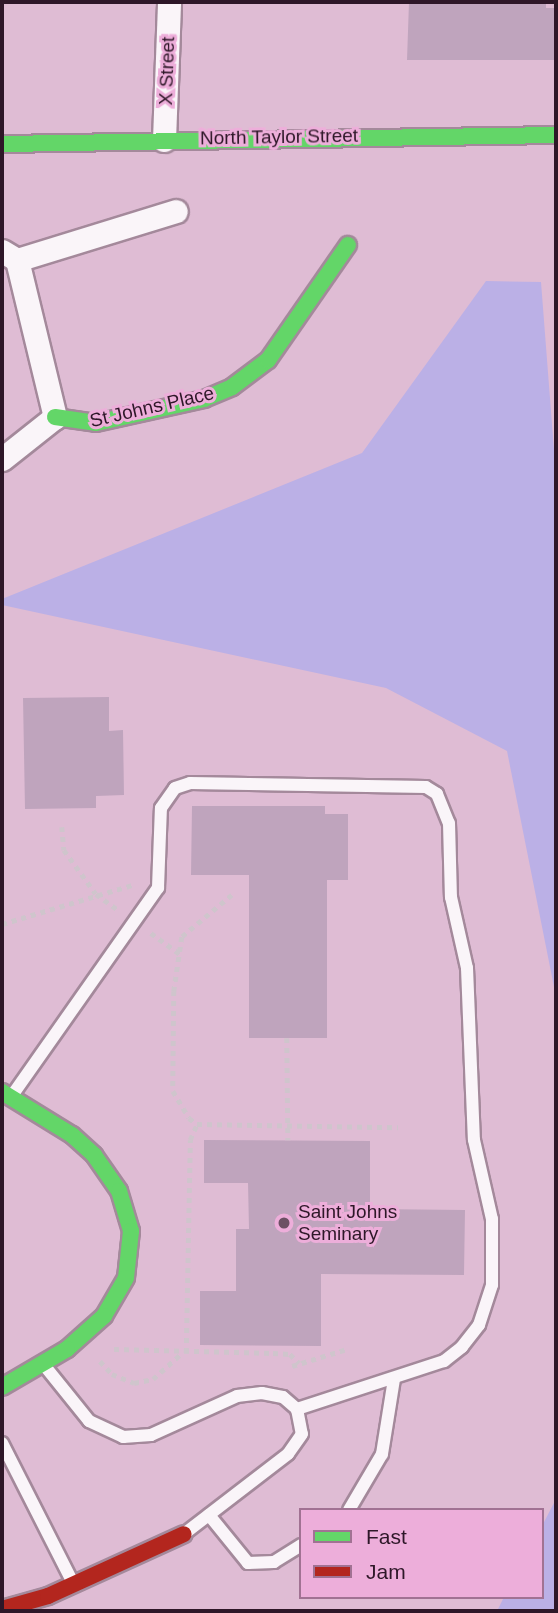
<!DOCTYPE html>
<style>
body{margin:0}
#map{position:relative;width:558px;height:1613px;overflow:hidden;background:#dfbcd4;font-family:Helvetica,sans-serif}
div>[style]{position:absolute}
.green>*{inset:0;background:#bbb0e6}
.building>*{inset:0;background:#bfa4bd}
.path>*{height:4.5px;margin-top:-2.25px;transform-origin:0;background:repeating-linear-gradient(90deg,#cfc5cc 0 5px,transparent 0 10px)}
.roads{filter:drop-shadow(2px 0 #a4899b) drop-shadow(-2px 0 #a4899b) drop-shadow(0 2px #a4899b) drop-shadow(0 -2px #a4899b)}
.lane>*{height:12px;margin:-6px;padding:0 6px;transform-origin:6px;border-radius:6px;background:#faf5f9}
.street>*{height:23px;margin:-11.5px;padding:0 11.5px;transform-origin:11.5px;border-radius:11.5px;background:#faf5f9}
.fast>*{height:16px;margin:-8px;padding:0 8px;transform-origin:8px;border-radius:8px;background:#63d668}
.jam>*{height:16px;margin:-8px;padding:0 8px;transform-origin:8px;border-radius:8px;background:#b3261e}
.dots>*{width:19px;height:19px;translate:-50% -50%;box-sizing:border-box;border:4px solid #edaeda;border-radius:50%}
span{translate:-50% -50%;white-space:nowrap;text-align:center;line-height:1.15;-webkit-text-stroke:6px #edaeda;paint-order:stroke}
.street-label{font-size:19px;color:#2e1728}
.poi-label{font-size:19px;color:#2e1728}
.left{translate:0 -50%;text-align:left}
.frame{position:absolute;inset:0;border:4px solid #2e1728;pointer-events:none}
.legend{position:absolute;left:299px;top:1508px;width:245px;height:91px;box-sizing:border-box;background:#edaeda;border:2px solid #a17293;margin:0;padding:9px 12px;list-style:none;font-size:21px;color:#2e1728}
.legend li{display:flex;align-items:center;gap:14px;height:35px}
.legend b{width:35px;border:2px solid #a17293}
</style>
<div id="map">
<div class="green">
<i style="clip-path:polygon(486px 281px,541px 282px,556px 476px,556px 997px,507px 751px,386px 688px,2px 605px,2px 599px,362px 453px)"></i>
<i style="clip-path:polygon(556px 1499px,556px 1611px,497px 1611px,504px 1597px,542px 1597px,542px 1526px)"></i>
</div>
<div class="building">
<i style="clip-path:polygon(409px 2px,546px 2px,546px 8px,556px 8px,556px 60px,407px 60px)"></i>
<i style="clip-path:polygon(109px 697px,109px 731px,123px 730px,124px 795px,96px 796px,96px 808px,25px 809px,23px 698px)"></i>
<i style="clip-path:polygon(192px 806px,325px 806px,325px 814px,348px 814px,348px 880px,327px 880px,327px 1038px,249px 1038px,249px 875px,191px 875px)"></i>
<i style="clip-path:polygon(204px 1140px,370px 1141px,370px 1209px,465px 1210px,464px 1275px,321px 1274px,321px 1346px,200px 1345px,200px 1291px,236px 1291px,236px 1229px,249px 1229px,248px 1183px,204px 1183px)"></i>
</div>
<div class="path">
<i style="left:62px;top:827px;width:23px;rotate:85deg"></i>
<i style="left:64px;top:850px;width:54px;rotate:54deg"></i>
<i style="left:96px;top:894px;width:27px;rotate:36deg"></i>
<i style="left:232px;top:895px;width:65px;rotate:140deg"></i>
<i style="left:182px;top:937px;width:55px;rotate:98.4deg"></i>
<i style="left:174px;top:991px;width:100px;rotate:90.6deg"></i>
<i style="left:173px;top:1091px;width:31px;rotate:59deg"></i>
<i style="left:189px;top:1118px;width:10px;rotate:37deg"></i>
<i style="left:197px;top:1124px;width:201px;rotate:0.9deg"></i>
<i style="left:2px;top:924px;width:139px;rotate:-16.7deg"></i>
<i style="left:151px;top:933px;width:36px;rotate:36deg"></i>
<i style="left:287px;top:1038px;width:102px;rotate:89.4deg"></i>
<i style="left:114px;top:1349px;width:159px;rotate:1.4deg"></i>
<i style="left:273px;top:1353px;width:17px;rotate:3deg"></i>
<i style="left:290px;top:1354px;width:13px;rotate:45deg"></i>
<i style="left:186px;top:1353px;width:213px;rotate:-88.9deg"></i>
<i style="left:190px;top:1140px;width:17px;rotate:-66deg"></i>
<i style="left:100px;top:1361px;width:18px;rotate:47deg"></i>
<i style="left:112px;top:1374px;width:24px;rotate:22deg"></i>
<i style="left:134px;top:1383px;width:19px;rotate:-12deg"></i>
<i style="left:153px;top:1379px;width:39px;rotate:-42deg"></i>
<i style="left:292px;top:1366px;width:58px;rotate:-17.2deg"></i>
</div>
<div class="roads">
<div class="lane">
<i style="left:11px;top:1097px;width:256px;rotate:-54.9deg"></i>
<i style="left:158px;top:888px;width:80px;rotate:-87.9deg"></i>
<i style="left:161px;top:808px;width:24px;rotate:-55deg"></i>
<i style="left:175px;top:788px;width:16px;rotate:-18deg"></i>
<i style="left:190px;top:783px;width:236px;rotate:1deg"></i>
<i style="left:426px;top:787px;width:13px;rotate:32deg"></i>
<i style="left:437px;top:794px;width:31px;rotate:68deg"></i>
<i style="left:449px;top:823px;width:74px;rotate:88.5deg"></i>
<i style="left:451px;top:897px;width:73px;rotate:77.3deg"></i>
<i style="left:467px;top:968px;width:172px;rotate:87.7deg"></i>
<i style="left:474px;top:1140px;width:81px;rotate:77.2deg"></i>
<i style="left:492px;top:1219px;width:66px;rotate:90deg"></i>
<i style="left:492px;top:1285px;width:42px;rotate:108deg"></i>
<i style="left:479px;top:1325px;width:28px;rotate:128deg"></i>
<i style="left:462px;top:1347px;width:23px;rotate:142deg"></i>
<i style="left:444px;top:1361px;width:155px;rotate:161.9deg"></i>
<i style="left:44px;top:1365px;width:72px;rotate:51.2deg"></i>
<i style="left:89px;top:1421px;width:38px;rotate:25deg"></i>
<i style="left:123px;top:1437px;width:28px;rotate:-4deg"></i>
<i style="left:151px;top:1435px;width:94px;rotate:-24.4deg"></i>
<i style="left:237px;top:1396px;width:25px;rotate:-7deg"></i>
<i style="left:262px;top:1393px;width:21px;rotate:11deg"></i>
<i style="left:283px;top:1397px;width:18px;rotate:41deg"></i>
<i style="left:297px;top:1409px;width:25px;rotate:79deg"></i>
<i style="left:302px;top:1434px;width:24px;rotate:125deg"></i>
<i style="left:288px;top:1454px;width:130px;rotate:142.5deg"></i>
<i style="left:2px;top:1443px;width:157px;rotate:63.1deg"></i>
<i style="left:349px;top:1510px;width:65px;rotate:-59.5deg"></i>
<i style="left:382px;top:1454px;width:76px;rotate:-80.9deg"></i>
<i style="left:209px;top:1515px;width:62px;rotate:50.9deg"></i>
<i style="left:248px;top:1563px;width:26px;rotate:-2deg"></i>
<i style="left:274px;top:1562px;width:32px;rotate:-32deg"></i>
</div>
<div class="street">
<i style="left:164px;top:140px;width:138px;rotate:-87.9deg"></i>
<i style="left:2px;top:251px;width:17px;rotate:31deg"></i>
<i style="left:17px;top:260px;width:162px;rotate:76.4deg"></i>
<i style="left:55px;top:417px;width:68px;rotate:141.6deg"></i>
<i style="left:17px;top:260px;width:166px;rotate:-17.1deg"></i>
</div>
<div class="fast">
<i style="left:2px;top:144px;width:554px;rotate:-0.93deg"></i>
<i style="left:55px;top:417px;width:41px;rotate:8.3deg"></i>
<i style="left:96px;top:423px;width:111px;rotate:-12.5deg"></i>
<i style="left:204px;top:399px;width:30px;rotate:-23deg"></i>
<i style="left:232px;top:387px;width:45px;rotate:-36.9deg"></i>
<i style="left:268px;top:360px;width:140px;rotate:-55.2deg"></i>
<i style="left:2px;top:1092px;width:82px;rotate:31.6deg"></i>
<i style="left:72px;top:1135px;width:30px;rotate:42deg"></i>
<i style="left:94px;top:1155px;width:44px;rotate:55.2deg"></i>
<i style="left:119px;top:1191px;width:42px;rotate:73.3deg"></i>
<i style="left:131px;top:1231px;width:47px;rotate:96.1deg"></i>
<i style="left:126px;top:1278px;width:44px;rotate:120.1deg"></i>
<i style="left:104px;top:1316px;width:50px;rotate:138.3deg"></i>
<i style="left:67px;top:1349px;width:75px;rotate:149.7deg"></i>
</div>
<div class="jam">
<i style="left:2px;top:1609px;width:48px;rotate:-15.8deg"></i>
<i style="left:48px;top:1596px;width:149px;rotate:-24.5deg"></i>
</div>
</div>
<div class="dots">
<i style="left:284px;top:1223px;background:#6c5164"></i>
</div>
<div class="street-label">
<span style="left:167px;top:71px;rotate:-88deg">X Street</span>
<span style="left:279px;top:137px;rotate:-1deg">North Taylor Street</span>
<span style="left:152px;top:407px;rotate:-13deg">St Johns Place</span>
</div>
<div class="poi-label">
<span class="left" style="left:298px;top:1223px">Saint Johns<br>Seminary</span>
</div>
<div class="frame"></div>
<ul class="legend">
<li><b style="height:9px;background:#63d668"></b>Fast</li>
<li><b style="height:9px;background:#b3261e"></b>Jam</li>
</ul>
</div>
